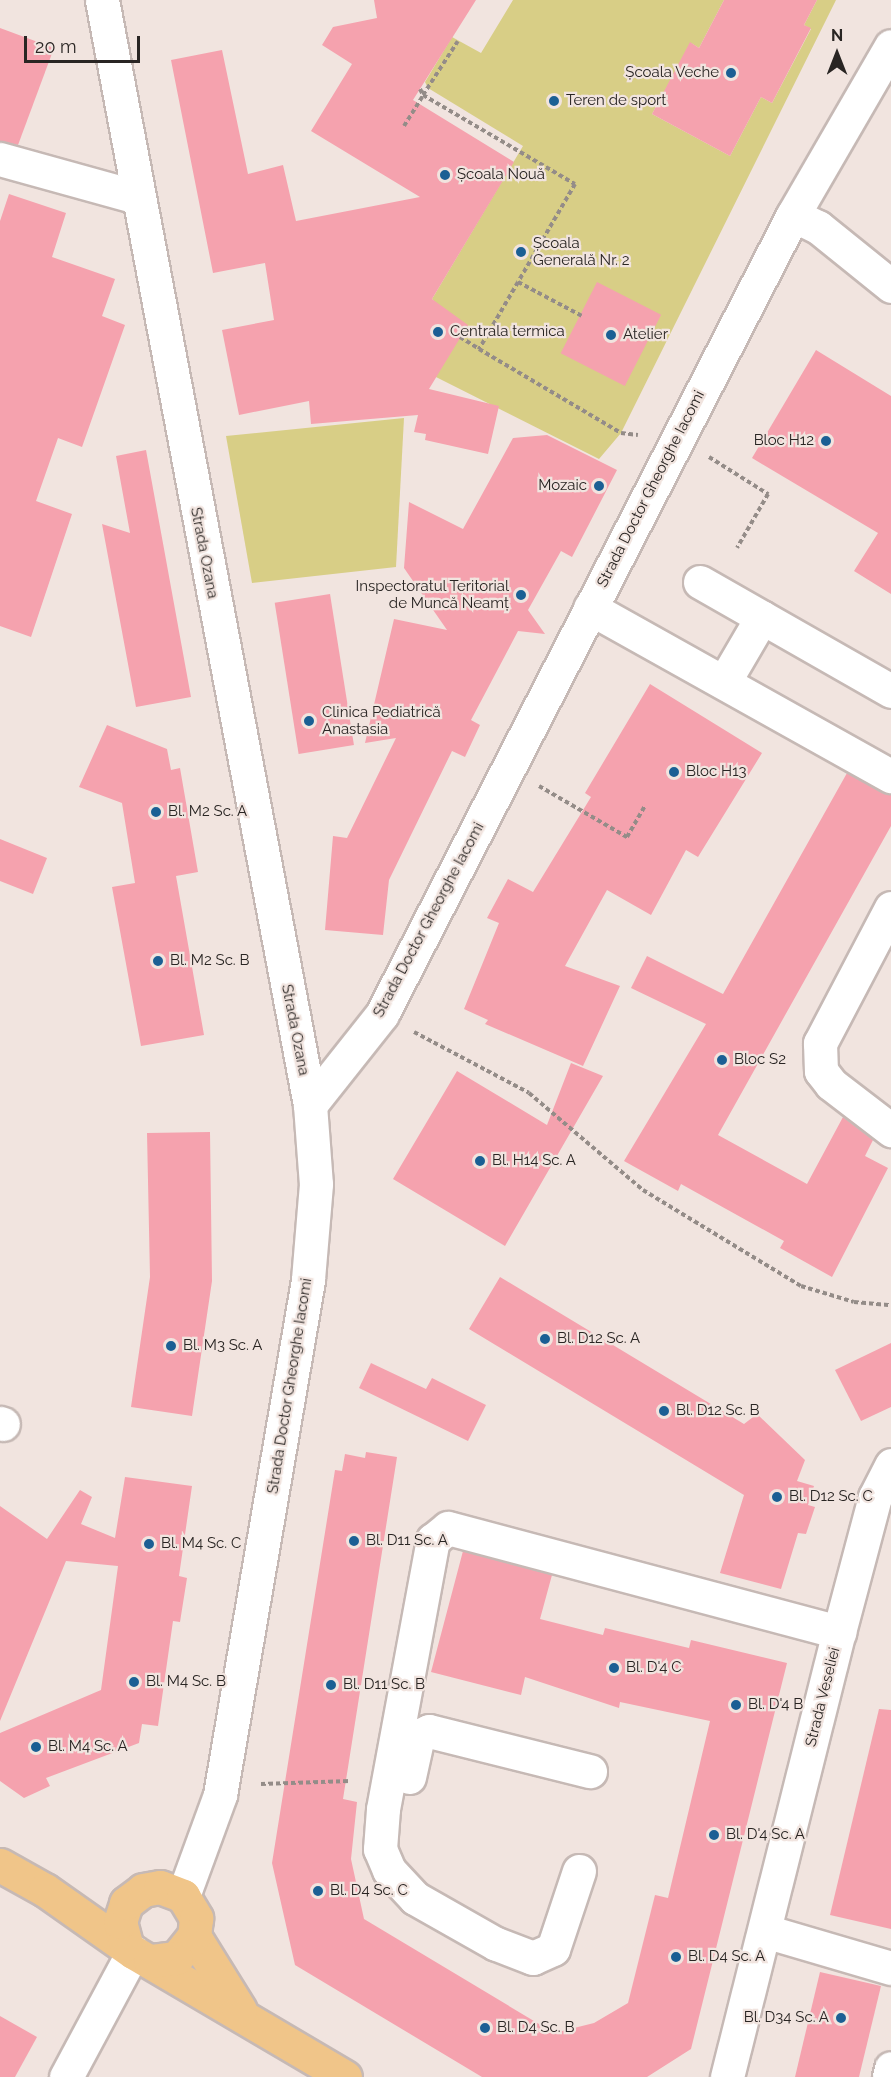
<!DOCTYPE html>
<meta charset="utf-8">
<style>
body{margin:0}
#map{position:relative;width:891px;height:2077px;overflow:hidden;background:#f1e4df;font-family:Raleway,sans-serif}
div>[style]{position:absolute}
.green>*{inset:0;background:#d8ce86}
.building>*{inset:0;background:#f5a2ae;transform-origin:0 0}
.path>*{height:4px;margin-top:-2px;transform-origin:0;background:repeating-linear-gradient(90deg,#948c88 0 4.5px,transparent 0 7.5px)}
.roads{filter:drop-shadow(2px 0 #c6b9b5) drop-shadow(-2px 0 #c6b9b5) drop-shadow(0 2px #c6b9b5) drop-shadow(0 -2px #c6b9b5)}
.minor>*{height:33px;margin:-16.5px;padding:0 16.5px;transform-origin:16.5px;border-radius:16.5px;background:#fff}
.major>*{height:33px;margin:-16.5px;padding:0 16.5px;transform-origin:16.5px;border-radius:16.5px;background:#f0c589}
.dots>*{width:16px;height:16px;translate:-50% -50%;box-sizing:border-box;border:3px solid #f1e4df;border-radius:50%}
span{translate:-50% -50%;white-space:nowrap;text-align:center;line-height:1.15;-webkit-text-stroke:4.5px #f1e4df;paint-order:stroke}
.poi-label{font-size:15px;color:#292523}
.right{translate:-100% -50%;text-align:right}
.left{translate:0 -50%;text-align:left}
.street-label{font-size:15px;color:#292523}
.north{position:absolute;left:807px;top:24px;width:60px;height:60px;-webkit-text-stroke:4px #f1e4df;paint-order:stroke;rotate:0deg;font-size:16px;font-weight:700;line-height:24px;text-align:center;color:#292523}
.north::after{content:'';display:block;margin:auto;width:21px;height:27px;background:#292523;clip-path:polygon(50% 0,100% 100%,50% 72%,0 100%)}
.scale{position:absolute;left:24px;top:36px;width:116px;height:27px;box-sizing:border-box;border:3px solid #292523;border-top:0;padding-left:8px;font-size:18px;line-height:21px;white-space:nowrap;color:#292523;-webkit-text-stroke:4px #f1e4df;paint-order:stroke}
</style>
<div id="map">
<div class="green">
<i style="clip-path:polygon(513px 0,724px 0,699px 48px,691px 43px,652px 114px,730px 156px,761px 97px,772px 103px,811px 29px,804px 25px,817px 0,836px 0,621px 433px,599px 459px,426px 372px,464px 330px,432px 299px,523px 146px,428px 88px,425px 82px,452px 37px,481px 53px)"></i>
<i style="clip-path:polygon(404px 418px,396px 567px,252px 583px,226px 436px)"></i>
</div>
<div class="building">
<i style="clip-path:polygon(374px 0,476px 0,413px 100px,514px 162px,432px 299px,468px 325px,429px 389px,499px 406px,488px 454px,425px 440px,426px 434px,414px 432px,418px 415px,311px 424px,309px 401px,239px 415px,222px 330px,274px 320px,265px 263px,213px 273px,171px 60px,222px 50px,248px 174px,283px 165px,296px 221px,420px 197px,311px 131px,352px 64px,322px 45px,333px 27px,377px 18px)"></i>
<i style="clip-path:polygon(724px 0,817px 0,804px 25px,811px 28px,772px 103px,761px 97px,730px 156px,652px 114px,690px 42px,699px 48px)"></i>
<i style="clip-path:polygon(0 28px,54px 48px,18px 145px,0 141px)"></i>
<i style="clip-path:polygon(9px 194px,66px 213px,52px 257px,115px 279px,102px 316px,125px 325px,82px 447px,58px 438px,36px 501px,72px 514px,31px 637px,0 626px,0 221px)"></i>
<i style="left:597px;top:282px;width:72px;height:80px;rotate:27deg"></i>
<i style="clip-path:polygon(816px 350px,891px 396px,891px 594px,854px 571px,878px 533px,752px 458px)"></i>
<i style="clip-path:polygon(547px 435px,617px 470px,572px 557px,561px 551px,528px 610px,545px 634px,518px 631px,471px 720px,480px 725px,465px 757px,452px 751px,389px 880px,383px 935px,325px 930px,333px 836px,347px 838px,396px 738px,365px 743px,394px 619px,447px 630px,404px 568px,409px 502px,463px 529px,513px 438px)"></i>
<i style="clip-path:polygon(146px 450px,191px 697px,136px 707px,102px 524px,130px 533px,116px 456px)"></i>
<i style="left:330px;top:594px;width:153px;height:56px;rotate:81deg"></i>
<i style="clip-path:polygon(650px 684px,762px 753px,698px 857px,686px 850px,651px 915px,607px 890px,565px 966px,620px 986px,583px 1066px,485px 1024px,488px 1020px,464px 1009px,499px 923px,487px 918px,508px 879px,533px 892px,591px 797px,585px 793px)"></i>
<i style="clip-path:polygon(107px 725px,167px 749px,171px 770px,180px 768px,198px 872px,176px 876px,204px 1035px,141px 1046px,112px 887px,135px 883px,122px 803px,79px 787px)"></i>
<i style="clip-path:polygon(847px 773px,891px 795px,891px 826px,718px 1135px,807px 1184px,843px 1117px,873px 1140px,865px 1156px,888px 1168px,832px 1277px,780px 1248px,784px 1241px,681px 1184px,678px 1191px,624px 1161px,706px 1024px,631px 988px,647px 956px,723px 994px)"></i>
<i style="clip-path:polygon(0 839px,47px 858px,33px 894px,0 881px)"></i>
<i style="clip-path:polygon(571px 1063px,603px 1076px,505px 1246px,393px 1179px,457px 1071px,547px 1125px)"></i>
<i style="clip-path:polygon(210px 1132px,212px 1281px,192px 1416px,131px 1407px,150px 1277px,147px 1133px)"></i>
<i style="clip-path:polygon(500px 1277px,744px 1424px,757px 1414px,805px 1460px,797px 1481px,814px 1486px,808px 1505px,815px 1507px,806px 1534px,798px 1533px,781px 1589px,720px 1573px,744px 1495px,469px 1329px)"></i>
<i style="clip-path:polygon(891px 1343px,891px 1407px,861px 1421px,835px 1370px)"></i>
<i style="clip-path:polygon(371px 1363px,426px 1389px,432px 1378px,486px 1405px,468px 1441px,359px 1388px)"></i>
<i style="clip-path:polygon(366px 1452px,397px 1457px,343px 1799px,357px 1802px,351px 1859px,364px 1919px,554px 2033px,594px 2023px,628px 2003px,655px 1895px,668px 1898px,710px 1721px,620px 1702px,619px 1708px,525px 1677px,521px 1695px,431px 1672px,463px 1551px,552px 1575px,540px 1619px,603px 1635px,605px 1628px,689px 1648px,691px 1640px,787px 1663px,691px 2049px,647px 2077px,482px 2077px,295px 1965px,272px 1863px,335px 1470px,342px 1471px,345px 1454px,365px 1458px)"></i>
<i style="clip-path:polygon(125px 1477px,192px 1486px,179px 1576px,187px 1578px,180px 1622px,173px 1621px,158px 1726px,142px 1724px,139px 1743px,46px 1778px,50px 1786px,24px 1798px,0 1781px,0 1733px,101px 1690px,118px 1566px,66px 1561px,0 1721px,0 1506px,47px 1539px,80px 1490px,92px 1497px,81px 1524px,115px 1538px)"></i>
<i style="clip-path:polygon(879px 1709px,891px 1710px,891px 1929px,830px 1915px)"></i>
<i style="clip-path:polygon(820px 1972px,881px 1986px,859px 2077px,795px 2077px)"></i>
<i style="clip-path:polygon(0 2016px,37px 2037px,15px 2077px,0 2077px)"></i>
</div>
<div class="path">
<i style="left:420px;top:89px;width:7px;rotate:63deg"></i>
<i style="left:423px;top:95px;width:64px;rotate:-57.1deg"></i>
<i style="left:404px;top:126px;width:36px;rotate:-58deg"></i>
<i style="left:423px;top:95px;width:176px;rotate:30.4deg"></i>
<i style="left:575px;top:184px;width:113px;rotate:120.2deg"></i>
<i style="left:518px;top:282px;width:72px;rotate:28deg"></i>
<i style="left:518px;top:282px;width:78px;rotate:120.2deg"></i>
<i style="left:479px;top:349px;width:165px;rotate:30.6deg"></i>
<i style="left:621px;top:433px;width:17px;rotate:7deg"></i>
<i style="left:460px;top:337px;width:22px;rotate:32deg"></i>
<i style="left:709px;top:457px;width:70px;rotate:32.1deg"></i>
<i style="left:768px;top:494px;width:62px;rotate:119.9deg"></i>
<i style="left:539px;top:786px;width:102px;rotate:30.1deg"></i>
<i style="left:627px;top:837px;width:36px;rotate:-60deg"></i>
<i style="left:414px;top:1032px;width:130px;rotate:27.9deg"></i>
<i style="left:529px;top:1093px;width:150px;rotate:40.4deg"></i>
<i style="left:643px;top:1190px;width:185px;rotate:31.3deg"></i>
<i style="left:801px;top:1286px;width:55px;rotate:16.8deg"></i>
<i style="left:854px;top:1302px;width:37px;rotate:5deg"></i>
<i style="left:261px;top:1784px;width:89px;rotate:-1.9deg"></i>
</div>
<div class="roads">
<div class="minor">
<i style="left:102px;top:0;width:1124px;rotate:79.34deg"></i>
<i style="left:310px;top:1105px;width:79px;rotate:85.7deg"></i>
<i style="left:316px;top:1184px;width:96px;rotate:94.8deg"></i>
<i style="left:308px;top:1280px;width:522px;rotate:99.7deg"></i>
<i style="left:220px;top:1795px;width:108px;rotate:110.1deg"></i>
<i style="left:0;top:159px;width:142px;rotate:15.5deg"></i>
<i style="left:793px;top:215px;width:28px;rotate:26deg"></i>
<i style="left:818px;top:227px;width:94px;rotate:38.9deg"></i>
<i style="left:700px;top:582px;width:220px;rotate:29.7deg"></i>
<i style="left:590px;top:608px;width:345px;rotate:29.2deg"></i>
<i style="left:724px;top:682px;width:75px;rotate:-59.7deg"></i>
<i style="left:891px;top:908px;width:153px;rotate:117.7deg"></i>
<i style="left:820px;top:1043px;width:28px;rotate:88deg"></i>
<i style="left:821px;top:1071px;width:16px;rotate:52deg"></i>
<i style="left:831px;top:1084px;width:76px;rotate:37.5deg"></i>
<i style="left:310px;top:1105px;width:116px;rotate:-51.6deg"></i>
<i style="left:382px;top:1014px;width:899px;rotate:-62.78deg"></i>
<i style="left:793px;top:215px;width:195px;rotate:-59.9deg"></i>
<i style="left:0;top:1423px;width:3px;rotate:18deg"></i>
<i style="left:409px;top:1777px;width:42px;rotate:-77.6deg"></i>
<i style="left:418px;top:1736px;width:12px;rotate:-24deg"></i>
<i style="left:429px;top:1731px;width:166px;rotate:14deg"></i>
<i style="left:579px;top:1871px;width:82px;rotate:108.4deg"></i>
<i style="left:553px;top:1949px;width:22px;rotate:156deg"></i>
<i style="left:533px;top:1958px;width:40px;rotate:-159deg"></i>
<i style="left:496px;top:1944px;width:93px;rotate:-150.4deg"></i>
<i style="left:415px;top:1898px;width:38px;rotate:-133deg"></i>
<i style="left:389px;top:1870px;width:23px;rotate:-113deg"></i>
<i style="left:380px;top:1849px;width:40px;rotate:-85.7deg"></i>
<i style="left:383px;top:1809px;width:274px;rotate:-79.5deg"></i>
<i style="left:433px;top:1540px;width:19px;rotate:-39deg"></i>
<i style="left:448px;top:1528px;width:405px;rotate:14.9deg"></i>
<i style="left:765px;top:1931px;width:131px;rotate:16.4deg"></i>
<i style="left:66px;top:2077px;width:142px;rotate:-61.8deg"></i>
<i style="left:727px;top:2077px;width:459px;rotate:-75.9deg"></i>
<i style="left:839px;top:1632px;width:140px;rotate:-75.1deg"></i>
<i style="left:875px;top:1497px;width:36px;rotate:-63deg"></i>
<i style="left:889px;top:2077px;width:9px;rotate:-77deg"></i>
</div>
<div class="major">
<i style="left:0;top:1865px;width:51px;rotate:29.1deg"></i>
<i style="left:45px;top:1890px;width:108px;rotate:35.2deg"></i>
<i style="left:133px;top:1952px;width:246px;rotate:30.5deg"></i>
<i style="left:194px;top:1936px;width:87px;rotate:58.1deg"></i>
<i style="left:126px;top:1944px;width:23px;rotate:-105deg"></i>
<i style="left:120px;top:1922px;width:20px;rotate:-72deg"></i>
<i style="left:126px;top:1903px;width:21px;rotate:-37deg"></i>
<i style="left:143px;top:1890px;width:17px;rotate:-10deg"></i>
<i style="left:160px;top:1887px;width:25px;rotate:21deg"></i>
<i style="left:183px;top:1896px;width:26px;rotate:59deg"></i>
<i style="left:196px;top:1918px;width:18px;rotate:96deg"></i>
<i style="left:194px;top:1936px;width:28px;rotate:129deg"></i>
<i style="left:176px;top:1958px;width:26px;rotate:173deg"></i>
</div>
</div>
<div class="dots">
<i style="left:731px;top:73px;background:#1b5f94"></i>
<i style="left:554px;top:101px;background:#1b5f94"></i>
<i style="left:445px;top:175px;background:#1b5f94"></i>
<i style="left:521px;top:252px;background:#1b5f94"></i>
<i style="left:438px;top:332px;background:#1b5f94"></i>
<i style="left:611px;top:335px;background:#1b5f94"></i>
<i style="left:826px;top:441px;background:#1b5f94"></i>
<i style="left:599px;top:486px;background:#1b5f94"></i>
<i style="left:521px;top:595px;background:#1b5f94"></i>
<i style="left:309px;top:721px;background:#1b5f94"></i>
<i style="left:674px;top:772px;background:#1b5f94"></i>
<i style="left:156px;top:812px;background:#1b5f94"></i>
<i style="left:158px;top:961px;background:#1b5f94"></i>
<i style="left:722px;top:1060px;background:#1b5f94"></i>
<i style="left:480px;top:1161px;background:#1b5f94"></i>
<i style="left:545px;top:1339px;background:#1b5f94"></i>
<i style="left:171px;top:1346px;background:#1b5f94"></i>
<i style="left:664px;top:1411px;background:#1b5f94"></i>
<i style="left:777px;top:1497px;background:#1b5f94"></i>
<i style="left:354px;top:1541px;background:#1b5f94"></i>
<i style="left:149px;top:1544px;background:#1b5f94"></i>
<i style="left:614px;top:1668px;background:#1b5f94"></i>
<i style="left:134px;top:1682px;background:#1b5f94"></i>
<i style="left:331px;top:1685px;background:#1b5f94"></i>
<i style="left:736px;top:1705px;background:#1b5f94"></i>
<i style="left:36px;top:1747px;background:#1b5f94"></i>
<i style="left:714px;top:1835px;background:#1b5f94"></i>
<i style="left:318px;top:1891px;background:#1b5f94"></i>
<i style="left:676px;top:1957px;background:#1b5f94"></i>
<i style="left:841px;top:2018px;background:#1b5f94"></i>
<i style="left:485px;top:2028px;background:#1b5f94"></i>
</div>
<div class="poi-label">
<span class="right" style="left:719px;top:73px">Școala Veche</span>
<span class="left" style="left:566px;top:101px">Teren de sport</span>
<span class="left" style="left:457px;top:175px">Școala Nouă</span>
<span class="left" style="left:533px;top:252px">Școala<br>Generală Nr. 2</span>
<span class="left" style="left:450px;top:332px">Centrala termica</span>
<span class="left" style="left:623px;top:335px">Atelier</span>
<span class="right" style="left:814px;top:441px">Bloc H12</span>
<span class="right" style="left:587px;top:486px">Mozaic</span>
<span class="right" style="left:509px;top:595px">Inspectoratul Teritorial<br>de Muncă Neamț</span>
<span class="left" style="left:322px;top:721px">Clinica Pediatrică<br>Anastasia</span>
<span class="left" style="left:686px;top:772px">Bloc H13</span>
<span class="left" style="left:168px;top:812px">Bl. M2 Sc. A</span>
<span class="left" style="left:170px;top:961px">Bl. M2 Sc. B</span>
<span class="left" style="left:734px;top:1060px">Bloc S2</span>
<span class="left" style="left:492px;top:1161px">Bl. H14 Sc. A</span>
<span class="left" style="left:557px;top:1339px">Bl. D12 Sc. A</span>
<span class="left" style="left:183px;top:1346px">Bl. M3 Sc. A</span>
<span class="left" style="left:676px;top:1411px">Bl. D12 Sc. B</span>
<span class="left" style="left:789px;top:1497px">Bl. D12 Sc. C</span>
<span class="left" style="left:366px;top:1541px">Bl. D11 Sc. A</span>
<span class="left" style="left:161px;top:1544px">Bl. M4 Sc. C</span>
<span class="left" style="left:626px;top:1668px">Bl. D'4 C</span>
<span class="left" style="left:146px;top:1682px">Bl. M4 Sc. B</span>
<span class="left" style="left:343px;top:1685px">Bl. D11 Sc. B</span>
<span class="left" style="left:748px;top:1705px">Bl. D'4 B</span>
<span class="left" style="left:48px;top:1747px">Bl. M4 Sc. A</span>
<span class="left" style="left:726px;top:1835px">Bl. D'4 Sc. A</span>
<span class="left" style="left:330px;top:1891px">Bl. D4 Sc. C</span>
<span class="left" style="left:688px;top:1957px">Bl. D4 Sc. A</span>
<span class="right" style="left:829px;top:2018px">Bl. D34 Sc. A</span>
<span class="left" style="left:497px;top:2028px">Bl. D4 Sc. B</span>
</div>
<div class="street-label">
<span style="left:651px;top:489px;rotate:-63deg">Strada Doctor Gheorghe Iacomi</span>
<span style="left:204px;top:553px;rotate:79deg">Strada Ozana</span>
<span style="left:429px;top:920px;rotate:-62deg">Strada Doctor Gheorghe Iacomi</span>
<span style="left:295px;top:1030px;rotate:79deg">Strada Ozana</span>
<span style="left:290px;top:1386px;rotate:-81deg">Strada Doctor Gheorghe Iacomi</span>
<span style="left:823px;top:1697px;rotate:-76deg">Strada Veseliei</span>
</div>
<div class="north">N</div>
<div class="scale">20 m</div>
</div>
